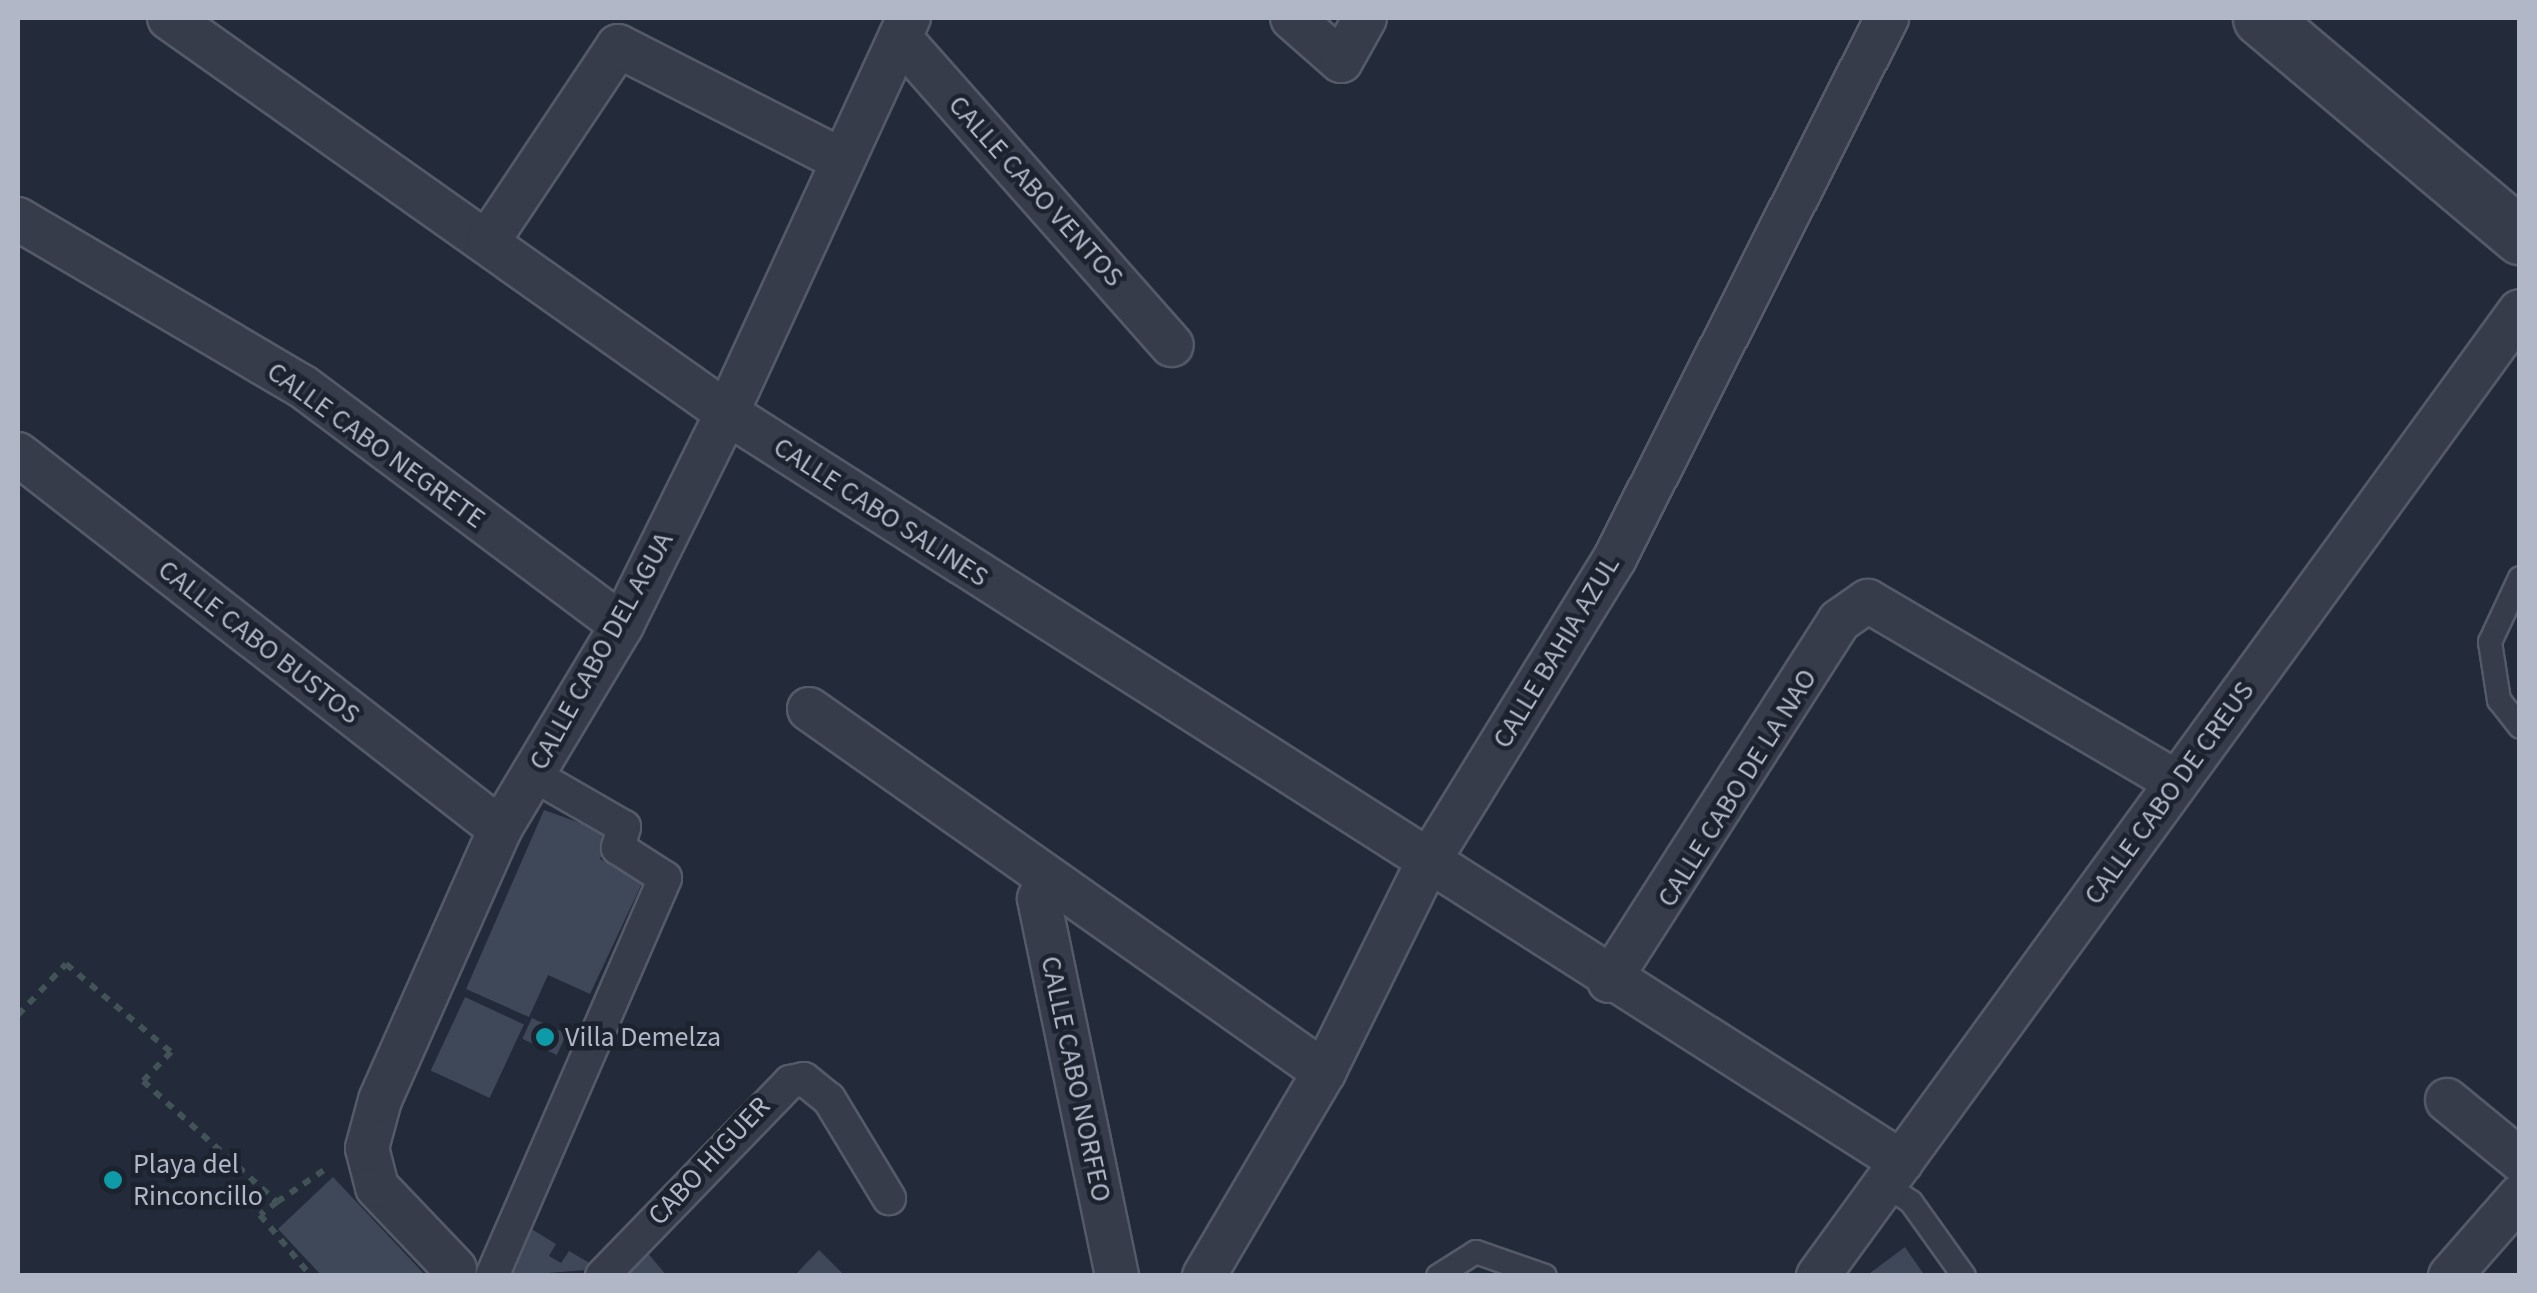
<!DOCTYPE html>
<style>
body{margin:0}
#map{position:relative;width:2537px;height:1293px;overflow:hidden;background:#232a39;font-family:"Source Sans 3",sans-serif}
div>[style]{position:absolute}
.building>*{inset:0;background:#3f4859;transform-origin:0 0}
.path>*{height:6px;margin-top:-3px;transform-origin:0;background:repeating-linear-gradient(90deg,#425358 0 8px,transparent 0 16px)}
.roads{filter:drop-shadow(2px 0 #545a68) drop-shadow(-2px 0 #545a68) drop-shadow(0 2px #545a68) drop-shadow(0 -2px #545a68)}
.service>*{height:22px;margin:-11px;padding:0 11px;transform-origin:11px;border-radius:11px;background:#363c4a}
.pedestrian>*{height:32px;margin:-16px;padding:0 16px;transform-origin:16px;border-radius:16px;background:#363c4a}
.minor>*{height:42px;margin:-21px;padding:0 21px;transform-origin:21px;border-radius:21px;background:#363c4a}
.tertiary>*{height:55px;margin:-27.5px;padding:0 27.5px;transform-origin:27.5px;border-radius:27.5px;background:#363c4a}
.dots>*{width:28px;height:28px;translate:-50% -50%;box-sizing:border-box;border:5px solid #1c222e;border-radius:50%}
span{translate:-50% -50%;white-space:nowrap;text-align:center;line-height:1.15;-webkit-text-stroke:9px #1c222e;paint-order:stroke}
.street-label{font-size:28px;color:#b1b7c6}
.poi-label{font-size:28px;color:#b1b7c6}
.left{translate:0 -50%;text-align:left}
.frame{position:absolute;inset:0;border:20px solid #b1b7c6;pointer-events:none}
</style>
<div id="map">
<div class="building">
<i style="clip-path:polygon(544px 810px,611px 834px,600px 859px,644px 879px,590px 994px,548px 975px,529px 1017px,466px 989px)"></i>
<i style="left:465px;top:997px;width:65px;height:81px;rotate:25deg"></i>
<i style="left:532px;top:1018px;width:38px;height:23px;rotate:25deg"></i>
<i style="clip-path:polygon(333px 1177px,414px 1263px,426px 1276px,322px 1276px,278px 1229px)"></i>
<i style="clip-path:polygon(525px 1225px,556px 1244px,549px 1256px,561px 1263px,569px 1251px,600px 1269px,507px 1276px)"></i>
<i style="clip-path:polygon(641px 1245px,667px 1276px,611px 1276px)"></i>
<i style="clip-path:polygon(1905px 1247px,1925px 1276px,1866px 1276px)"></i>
<i style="clip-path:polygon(819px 1250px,845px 1276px,794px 1276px)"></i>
</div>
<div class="path">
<i style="left:18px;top:1015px;width:70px;rotate:-46.7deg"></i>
<i style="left:66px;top:964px;width:137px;rotate:40deg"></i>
<i style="left:171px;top:1052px;width:40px;rotate:134deg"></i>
<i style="left:143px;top:1081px;width:181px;rotate:42.1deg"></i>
<i style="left:277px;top:1202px;width:60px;rotate:-34.2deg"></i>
<i style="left:277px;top:1202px;width:21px;rotate:143deg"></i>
<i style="left:260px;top:1215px;width:80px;rotate:50.1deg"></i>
</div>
<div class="roads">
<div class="service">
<i style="left:2520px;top:578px;width:71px;rotate:115.1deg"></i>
<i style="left:2490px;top:642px;width:59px;rotate:81.2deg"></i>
<i style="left:2499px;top:700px;width:34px;rotate:52deg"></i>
<i style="left:1885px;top:1185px;width:31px;rotate:33deg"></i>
<i style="left:1911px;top:1202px;width:91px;rotate:54.4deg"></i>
<i style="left:1438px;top:1276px;width:45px;rotate:-32.3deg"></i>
<i style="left:1476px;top:1252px;width:73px;rotate:19.2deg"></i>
</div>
<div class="pedestrian">
<i style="left:492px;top:1276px;width:434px;rotate:-66.5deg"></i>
<i style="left:665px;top:878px;width:56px;rotate:-147.4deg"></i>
<i style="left:618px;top:848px;width:22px;rotate:-74deg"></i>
<i style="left:624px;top:827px;width:106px;rotate:-150.1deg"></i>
<i style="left:602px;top:1276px;width:270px;rotate:-45.9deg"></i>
<i style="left:790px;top:1082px;width:14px;rotate:-12deg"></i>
<i style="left:804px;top:1079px;width:32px;rotate:39deg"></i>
<i style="left:829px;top:1099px;width:116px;rotate:58.8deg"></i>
</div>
<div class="minor">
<i style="left:169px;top:18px;width:684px;rotate:35.29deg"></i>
<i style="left:727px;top:413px;width:1393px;rotate:32.52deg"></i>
<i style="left:1292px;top:18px;width:65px;rotate:41.3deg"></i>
<i style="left:1341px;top:61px;width:49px;rotate:-60.8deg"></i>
<i style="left:900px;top:38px;width:410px;rotate:48.5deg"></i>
<i style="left:18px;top:219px;width:329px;rotate:30.5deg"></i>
<i style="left:302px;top:386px;width:399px;rotate:36.8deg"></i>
<i style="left:488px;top:241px;width:234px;rotate:-56.3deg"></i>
<i style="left:618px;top:46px;width:251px;rotate:27deg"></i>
<i style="left:18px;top:454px;width:611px;rotate:37.88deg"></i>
<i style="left:809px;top:709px;width:630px;rotate:35.18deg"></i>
<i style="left:1046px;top:883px;width:17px;rotate:114deg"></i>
<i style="left:1039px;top:899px;width:385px;rotate:78.3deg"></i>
<i style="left:1609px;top:981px;width:427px;rotate:-57.4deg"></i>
<i style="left:1839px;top:621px;width:35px;rotate:-35deg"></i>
<i style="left:1868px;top:601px;width:358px;rotate:30.4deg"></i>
<i style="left:2447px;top:1100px;width:94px;rotate:39.4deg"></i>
<i style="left:455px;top:1269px;width:113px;rotate:-133.6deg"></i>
<i style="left:377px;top:1187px;width:40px;rotate:-104.4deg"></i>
<i style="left:367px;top:1148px;width:50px;rotate:-74.8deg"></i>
<i style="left:380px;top:1100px;width:296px;rotate:-66.1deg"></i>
<i style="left:500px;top:829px;width:238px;rotate:-59.1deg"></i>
<i style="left:622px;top:625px;width:237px;rotate:-63.7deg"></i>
<i style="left:727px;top:413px;width:435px;rotate:-65.3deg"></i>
<i style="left:1204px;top:1276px;width:237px;rotate:-59.5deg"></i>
<i style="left:1324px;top:1072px;width:234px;rotate:-63.7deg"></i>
<i style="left:1428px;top:862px;width:357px;rotate:-58.4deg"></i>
<i style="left:1615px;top:558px;width:605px;rotate:-63.27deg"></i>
<i style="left:1818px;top:1276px;width:1193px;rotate:-53.97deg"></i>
<i style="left:2450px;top:1276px;width:106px;rotate:-48.8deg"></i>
</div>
<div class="tertiary">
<i style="left:2261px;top:18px;width:339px;rotate:40.1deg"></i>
</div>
</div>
<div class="dots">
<i style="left:545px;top:1037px;background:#0f9aa8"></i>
<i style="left:113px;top:1180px;background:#0f9aa8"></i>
</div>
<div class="street-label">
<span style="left:1036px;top:191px;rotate:48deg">CALLE CABO VENTOS</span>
<span style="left:376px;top:445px;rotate:36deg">CALLE CABO NEGRETE</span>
<span style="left:881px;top:512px;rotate:33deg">CALLE CABO SALINES</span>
<span style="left:259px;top:642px;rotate:38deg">CALLE CABO BUSTOS</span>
<span style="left:601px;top:651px;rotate:-61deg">CALLE CABO DEL AGUA</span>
<span style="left:1556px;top:652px;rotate:-59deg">CALLE BAHIA AZUL</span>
<span style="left:1737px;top:788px;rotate:-58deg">CALLE CABO DE LA NAO</span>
<span style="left:2169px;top:793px;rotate:-54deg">CALLE CABO DE CREUS</span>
<span style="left:1076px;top:1079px;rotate:78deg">CALLE CABO NORFEO</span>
<span style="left:709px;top:1161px;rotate:-47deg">CABO HIGUER</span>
</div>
<div class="poi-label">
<span class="left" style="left:565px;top:1037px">Villa Demelza</span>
<span class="left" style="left:133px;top:1180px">Playa del<br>Rinconcillo</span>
</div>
<div class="frame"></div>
</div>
